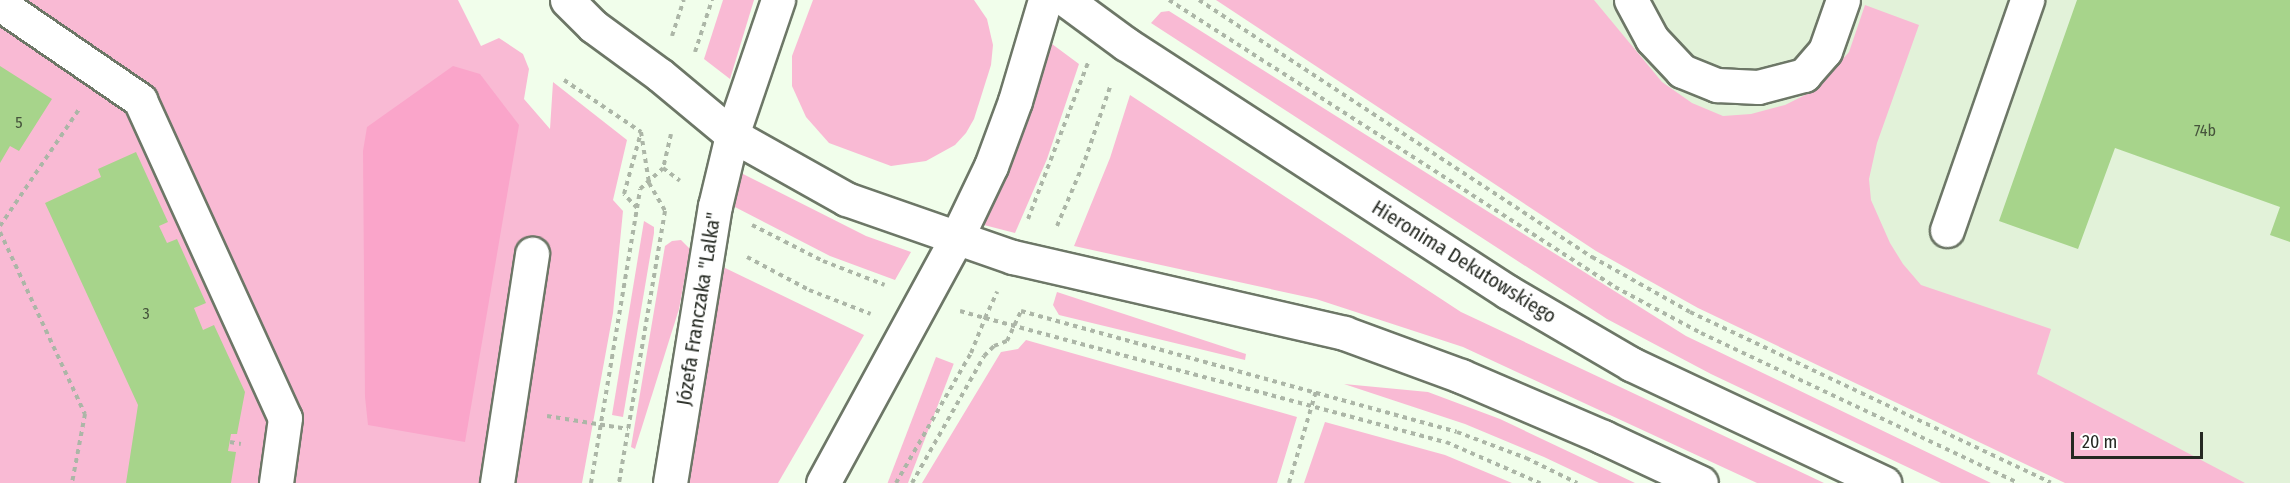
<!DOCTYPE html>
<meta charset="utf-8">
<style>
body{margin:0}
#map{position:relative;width:2290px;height:483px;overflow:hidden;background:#f1feeb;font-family:"Fira Sans Condensed",sans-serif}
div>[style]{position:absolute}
.built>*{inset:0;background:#e2f2d9}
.green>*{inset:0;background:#f9bad4;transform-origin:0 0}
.forest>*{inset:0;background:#faa5ca}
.building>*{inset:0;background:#a7d48b}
.path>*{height:4px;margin-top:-2px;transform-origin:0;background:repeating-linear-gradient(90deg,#acb6a7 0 4.5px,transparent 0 9px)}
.roads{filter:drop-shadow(2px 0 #6d7767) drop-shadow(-2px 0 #6d7767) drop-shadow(0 2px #6d7767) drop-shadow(0 -2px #6d7767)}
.minor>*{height:33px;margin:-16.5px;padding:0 16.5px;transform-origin:16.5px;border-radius:16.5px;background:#fff}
span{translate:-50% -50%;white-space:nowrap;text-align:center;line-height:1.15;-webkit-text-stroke:6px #fff;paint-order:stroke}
.number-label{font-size:16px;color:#46543c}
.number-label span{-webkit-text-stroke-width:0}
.street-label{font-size:20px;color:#252922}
.scale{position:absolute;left:2071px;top:432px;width:132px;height:27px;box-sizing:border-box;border:3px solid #252922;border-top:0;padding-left:8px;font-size:18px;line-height:21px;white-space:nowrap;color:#252922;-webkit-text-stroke:4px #fff;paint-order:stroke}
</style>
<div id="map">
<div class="built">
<i style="clip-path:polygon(1320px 0,2290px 0,2290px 483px,2183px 483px)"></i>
</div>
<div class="green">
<i style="clip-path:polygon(0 0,458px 0,481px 46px,499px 38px,523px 54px,529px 69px,524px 99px,550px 129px,553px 82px,627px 140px,613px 200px,623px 211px,613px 313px,582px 483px,0 483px)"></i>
<i style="clip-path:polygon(723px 0,754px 0,730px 79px,704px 59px)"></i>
<i style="clip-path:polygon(813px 0,974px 0,987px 19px,993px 45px,991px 65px,974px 119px,966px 133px,955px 145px,926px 161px,891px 166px,829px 143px,806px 117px,792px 86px,792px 56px)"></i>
<i style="clip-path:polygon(1216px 0,1594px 0,1662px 82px,1692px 103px,1723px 116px,1751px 114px,1785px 105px,1815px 90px,1849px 52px,1865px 5px,1919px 25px,1877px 143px,1869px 179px,1871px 200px,1890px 243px,1903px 264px,1921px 285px,2051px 329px,2037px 374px,2245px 483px,2065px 483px,1698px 308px,1596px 251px)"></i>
<i style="clip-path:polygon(1169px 11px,1686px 336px,1991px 483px,1941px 483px,1711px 374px,1607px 319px,1151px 23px,1161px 12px)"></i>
<i style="clip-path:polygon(1052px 44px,1079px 64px,1047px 159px,1015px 233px,984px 225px,1024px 129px)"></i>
<i style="clip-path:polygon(1130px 95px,1461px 312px,1824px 483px,1757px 483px,1463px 347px,1316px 299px,1074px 246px,1110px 158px)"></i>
<i style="clip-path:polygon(739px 172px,866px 236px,911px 252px,895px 280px,830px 256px,733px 206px)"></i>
<i style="clip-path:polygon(644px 221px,654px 227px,654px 233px,623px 417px,612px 415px)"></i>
<i style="clip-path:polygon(681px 240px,690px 249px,679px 309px,635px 449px,631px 447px,665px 246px,672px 241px)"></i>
<i style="clip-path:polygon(723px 267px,864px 335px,778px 483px,684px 483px)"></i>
<i style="clip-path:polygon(1057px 292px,1246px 354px,1245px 360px,1059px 315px,1053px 305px)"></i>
<i style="clip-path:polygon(1026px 340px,1297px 417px,1277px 483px,922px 483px,1001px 352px,1018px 349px)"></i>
<i style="left:936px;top:357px;width:19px;height:146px;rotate:21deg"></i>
<i style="clip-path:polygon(1344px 384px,1428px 392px,1500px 419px,1635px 483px,1599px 483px,1544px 457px,1465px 424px)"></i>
<i style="clip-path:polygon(1325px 422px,1445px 455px,1512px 483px,1304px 483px)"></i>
</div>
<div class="forest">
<i style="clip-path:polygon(453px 66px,480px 74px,519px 125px,465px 442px,368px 425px,365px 397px,363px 151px,367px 127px)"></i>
</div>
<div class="building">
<i style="clip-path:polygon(2077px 0,2290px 0,2290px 242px,2270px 235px,2280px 207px,2115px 148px,2078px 249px,1999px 221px)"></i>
<i style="clip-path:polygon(0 66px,52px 99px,19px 151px,10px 146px,0 163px)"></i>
<i style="clip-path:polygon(136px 152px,168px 222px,159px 226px,167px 243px,177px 239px,206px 303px,194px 308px,203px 330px,214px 325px,245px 392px,237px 434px,231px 434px,228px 451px,236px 452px,231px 483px,126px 483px,138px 405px,45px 203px,101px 177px,98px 169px)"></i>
</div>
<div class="path">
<i style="left:1169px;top:0;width:530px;rotate:32.76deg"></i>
<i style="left:1615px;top:287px;width:98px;rotate:28.1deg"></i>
<i style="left:1701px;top:333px;width:351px;rotate:25.3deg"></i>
<i style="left:1199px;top:0;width:470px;rotate:33.2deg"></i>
<i style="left:1592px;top:257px;width:112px;rotate:29.3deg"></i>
<i style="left:1690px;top:312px;width:399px;rotate:25.3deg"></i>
<i style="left:672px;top:36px;width:38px;rotate:-72deg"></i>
<i style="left:695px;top:52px;width:55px;rotate:-71.9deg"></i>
<i style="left:564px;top:80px;width:93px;rotate:34deg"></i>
<i style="left:641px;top:132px;width:52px;rotate:81.1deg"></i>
<i style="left:649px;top:183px;width:32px;rotate:60deg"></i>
<i style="left:665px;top:211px;width:276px;rotate:99.6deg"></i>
<i style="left:671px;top:134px;width:35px;rotate:103deg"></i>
<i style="left:663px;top:168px;width:21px;rotate:37deg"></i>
<i style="left:637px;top:208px;width:19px;rotate:-133deg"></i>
<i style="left:624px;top:194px;width:60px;rotate:-74.6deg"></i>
<i style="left:1028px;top:219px;width:167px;rotate:-69deg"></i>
<i style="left:752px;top:225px;width:80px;rotate:26.9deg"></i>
<i style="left:823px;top:261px;width:66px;rotate:21.2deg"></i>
<i style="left:0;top:226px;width:143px;rotate:-55.9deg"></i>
<i style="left:1057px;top:226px;width:72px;rotate:-67deg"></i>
<i style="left:1085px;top:160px;width:80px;rotate:-71.1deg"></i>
<i style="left:0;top:232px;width:201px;rotate:65deg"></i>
<i style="left:85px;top:414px;width:70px;rotate:100.7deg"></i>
<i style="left:747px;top:257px;width:70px;rotate:28deg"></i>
<i style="left:809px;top:290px;width:66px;rotate:21.2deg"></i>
<i style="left:960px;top:311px;width:26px;rotate:16deg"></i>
<i style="left:985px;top:318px;width:29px;rotate:-65deg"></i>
<i style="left:547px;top:416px;width:82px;rotate:9.1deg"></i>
<i style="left:230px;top:442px;width:11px;rotate:10deg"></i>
<i style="left:591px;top:483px;width:298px;rotate:-80.5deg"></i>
<i style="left:640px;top:189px;width:31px;rotate:-42deg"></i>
<i style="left:896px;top:483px;width:150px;rotate:-60deg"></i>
<i style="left:971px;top:353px;width:38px;rotate:-68deg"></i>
<i style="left:985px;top:318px;width:477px;rotate:15.1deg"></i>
<i style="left:1446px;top:442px;width:103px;rotate:23.6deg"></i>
<i style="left:912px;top:483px;width:146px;rotate:-60.4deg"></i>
<i style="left:984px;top:356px;width:14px;rotate:-45deg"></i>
<i style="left:994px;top:346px;width:14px;rotate:-21deg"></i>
<i style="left:1007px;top:341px;width:33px;rotate:-65deg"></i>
<i style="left:1021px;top:311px;width:452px;rotate:15.5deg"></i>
<i style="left:1457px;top:432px;width:74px;rotate:20.6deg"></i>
<i style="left:1526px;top:458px;width:57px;rotate:26.1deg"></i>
<i style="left:1289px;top:483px;width:96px;rotate:-73.6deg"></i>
</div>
<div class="roads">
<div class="minor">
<i style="left:567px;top:0;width:37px;rotate:45deg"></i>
<i style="left:593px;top:26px;width:83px;rotate:36.2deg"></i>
<i style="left:660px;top:75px;width:94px;rotate:39.8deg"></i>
<i style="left:732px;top:135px;width:131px;rotate:29.3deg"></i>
<i style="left:846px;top:199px;width:177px;rotate:19.2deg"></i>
<i style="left:1013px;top:257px;width:340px;rotate:12.9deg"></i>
<i style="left:1344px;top:333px;width:125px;rotate:20.2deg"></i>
<i style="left:1461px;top:376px;width:155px;rotate:23.2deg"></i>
<i style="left:1603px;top:437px;width:108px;rotate:25.1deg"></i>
<i style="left:1066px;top:0;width:74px;rotate:36.3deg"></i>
<i style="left:1126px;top:44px;width:455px;rotate:33deg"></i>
<i style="left:1508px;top:292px;width:143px;rotate:30.3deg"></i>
<i style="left:1631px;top:364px;width:280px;rotate:25.2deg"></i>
<i style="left:1631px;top:0;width:44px;rotate:61.7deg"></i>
<i style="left:1652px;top:39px;width:44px;rotate:46.8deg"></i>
<i style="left:1682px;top:71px;width:38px;rotate:22deg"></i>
<i style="left:1717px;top:85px;width:41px;rotate:2.8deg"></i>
<i style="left:1758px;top:87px;width:48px;rotate:-14.6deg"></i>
<i style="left:1804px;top:75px;width:32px;rotate:-49deg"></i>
<i style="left:1825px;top:51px;width:54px;rotate:-70.6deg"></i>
<i style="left:0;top:4px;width:170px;rotate:34.4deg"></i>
<i style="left:140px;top:100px;width:349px;rotate:65.5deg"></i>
<i style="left:285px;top:418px;width:66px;rotate:97.9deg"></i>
<i style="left:1947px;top:230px;width:244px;rotate:-70.8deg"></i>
<i style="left:497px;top:483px;width:232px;rotate:-81.3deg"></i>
<i style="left:670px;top:483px;width:281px;rotate:-80.8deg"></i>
<i style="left:715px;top:206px;width:73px;rotate:-76.5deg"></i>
<i style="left:732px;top:135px;width:143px;rotate:-71.2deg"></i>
<i style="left:823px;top:483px;width:278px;rotate:-61.4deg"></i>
<i style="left:956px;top:239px;width:81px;rotate:-64.4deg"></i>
<i style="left:991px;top:166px;width:69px;rotate:-69.7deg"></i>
<i style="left:1015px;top:101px;width:105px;rotate:-73.5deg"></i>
</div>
</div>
<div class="number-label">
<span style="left:19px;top:123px">5</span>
<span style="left:2205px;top:131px">74b</span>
<span style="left:146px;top:314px">3</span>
</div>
<div class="street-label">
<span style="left:1464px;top:262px;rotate:32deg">Hieronima Dekutowskiego</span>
<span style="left:699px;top:309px;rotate:-81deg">Józefa Franczaka "Lalka"</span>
</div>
<div class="scale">20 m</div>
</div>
